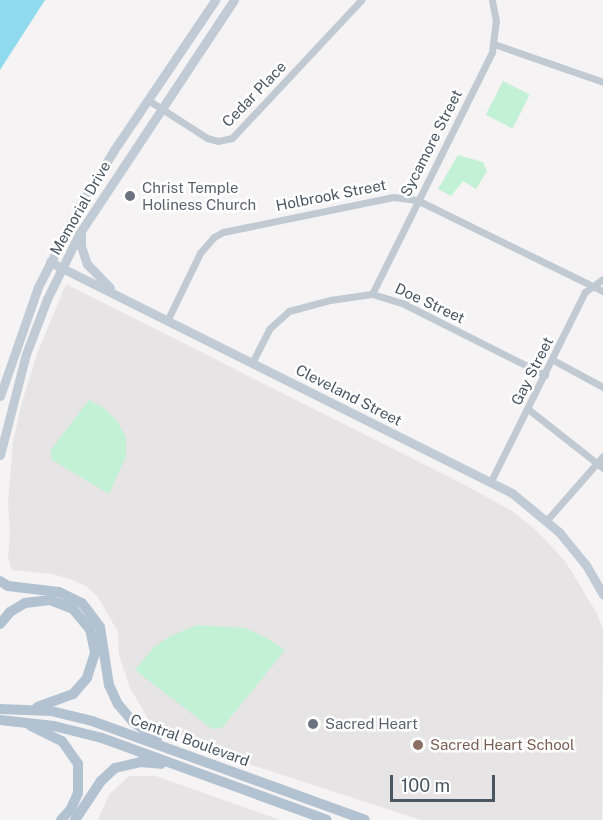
<!DOCTYPE html>
<style>
body{margin:0}
#map{position:relative;width:603px;height:820px;overflow:hidden;background:#f5f3f3;font-family:"Public Sans",sans-serif}
div>[style]{position:absolute}
.education>*{inset:0;background:#e6e4e5}
.green>*{inset:0;background:#c3f1d5;transform-origin:0 0}
.water>*{inset:0;background:#90daee}
.street>*{height:7px;margin:-3.5px;padding:0 3.5px;transform-origin:3.5px;border-radius:3.5px;background:#c1cad2}
.secondary>*{height:9px;margin:-4.5px;padding:0 4.5px;transform-origin:4.5px;border-radius:4.5px;background:#c1cbd6}
.primary>*{height:10px;margin:-5px;padding:0 5px;transform-origin:5px;border-radius:5px;background:#b3c2d1}
.dots>*{width:16px;height:16px;translate:-50% -50%;box-sizing:border-box;border:3px solid #fff;border-radius:50%}
span{translate:-50% -50%;white-space:nowrap;text-align:center;line-height:1.15;-webkit-text-stroke:5px #fff;paint-order:stroke}
.street-label{font-size:15px;color:#4a5661}
.worship-label{font-size:15px;color:#5b616d}
.left{translate:0 -50%;text-align:left}
.education-label{font-size:15px;color:#785e54}
.scale{position:absolute;left:390px;top:775px;width:105px;height:27px;box-sizing:border-box;border:3px solid #4a5661;border-top:0;padding-left:8px;font-size:18px;line-height:21px;white-space:nowrap;color:#4a5661;-webkit-text-stroke:4px #fff;paint-order:stroke}
</style>
<div id="map">
<div class="education">
<i style="clip-path:polygon(66px 284px,465px 485px,512px 511px,536px 530px,565px 561px,596px 612px,603px 629px,602px 820px,421px 820px,249px 764px,150px 722px,130px 688px,119px 655px,118px 632px,98px 597px,86px 586px,70px 579px,52px 574px,12px 570px,8px 558px,10px 533px,8px 503px,13px 442px,22px 402px,37px 354px)"></i>
<i style="clip-path:polygon(129px 776px,156px 776px,280px 820px,98px 820px,109px 795px)"></i>
</div>
<div class="green">
<i style="left:503px;top:81px;width:30px;height:38px;rotate:27deg"></i>
<i style="clip-path:polygon(458px 155px,483px 162px,487px 171px,476px 189px,463px 181px,451px 196px,438px 189px)"></i>
<i style="clip-path:polygon(89px 400px,104px 408px,117px 421px,126px 437px,126px 456px,109px 494px,52px 460px,50px 451px)"></i>
<i style="clip-path:polygon(197px 625px,245px 628px,265px 637px,285px 650px,222px 728px,212px 729px,135px 670px,154px 647px,169px 637px)"></i>
</div>
<div class="water">
<i style="clip-path:polygon(0 0,45px 0,0 70px)"></i>
</div>
<div class="street">
<i style="left:494px;top:44px;width:115px;rotate:19.2deg"></i>
<i style="left:148px;top:100px;width:70px;rotate:32.8deg"></i>
<i style="left:207px;top:138px;width:11px;rotate:15deg"></i>
<i style="left:218px;top:141px;width:14px;rotate:-12deg"></i>
<i style="left:232px;top:138px;width:189px;rotate:-46.9deg"></i>
<i style="left:372px;top:294px;width:270px;rotate:-63.6deg"></i>
<i style="left:492px;top:52px;width:31px;rotate:-83deg"></i>
<i style="left:496px;top:21px;width:21px;rotate:-101deg"></i>
<i style="left:167px;top:321px;width:76px;rotate:-64.1deg"></i>
<i style="left:200px;top:253px;width:21px;rotate:-49deg"></i>
<i style="left:214px;top:237px;width:10px;rotate:-29deg"></i>
<i style="left:223px;top:232px;width:174px;rotate:-11.6deg"></i>
<i style="left:393px;top:197px;width:24px;rotate:7deg"></i>
<i style="left:417px;top:200px;width:207px;rotate:26.1deg"></i>
<i style="left:553px;top:360px;width:57px;rotate:28.4deg"></i>
<i style="left:252px;top:363px;width:38px;rotate:-63deg"></i>
<i style="left:269px;top:329px;width:27px;rotate:-42deg"></i>
<i style="left:289px;top:311px;width:42px;rotate:-15deg"></i>
<i style="left:330px;top:300px;width:42px;rotate:-8.1deg"></i>
<i style="left:372px;top:294px;width:34px;rotate:17deg"></i>
<i style="left:404px;top:304px;width:158px;rotate:26.7deg"></i>
<i style="left:528px;top:409px;width:95px;rotate:38.2deg"></i>
<i style="left:491px;top:481px;width:211px;rotate:-63.6deg"></i>
<i style="left:585px;top:292px;width:22px;rotate:-36deg"></i>
<i style="left:547px;top:520px;width:85px;rotate:-48.8deg"></i>
</div>
<div class="secondary">
<i style="left:81px;top:235px;width:11px;rotate:90deg"></i>
<i style="left:81px;top:246px;width:19px;rotate:72deg"></i>
<i style="left:87px;top:264px;width:33px;rotate:46deg"></i>
<i style="left:50px;top:262px;width:517px;rotate:26.57deg"></i>
<i style="left:512px;top:493px;width:61px;rotate:39.7deg"></i>
<i style="left:559px;top:532px;width:43px;rotate:50.7deg"></i>
<i style="left:586px;top:565px;width:34px;rotate:60deg"></i>
<i style="left:0;top:396px;width:115px;rotate:-70.8deg"></i>
<i style="left:38px;top:287px;width:90px;rotate:-62.9deg"></i>
<i style="left:79px;top:207px;width:67px;rotate:-58.4deg"></i>
<i style="left:114px;top:150px;width:181px;rotate:-56deg"></i>
<i style="left:0;top:455px;width:104px;rotate:-75.6deg"></i>
<i style="left:26px;top:354px;width:59px;rotate:-69.1deg"></i>
<i style="left:47px;top:299px;width:72px;rotate:-63.8deg"></i>
<i style="left:79px;top:234px;width:281px;rotate:-56.5deg"></i>
</div>
<div class="primary">
<i style="left:0;top:581px;width:9px;rotate:32deg"></i>
<i style="left:8px;top:586px;width:51px;rotate:6.7deg"></i>
<i style="left:59px;top:592px;width:25px;rotate:26deg"></i>
<i style="left:82px;top:603px;width:30px;rotate:53deg"></i>
<i style="left:100px;top:627px;width:59px;rotate:81.2deg"></i>
<i style="left:109px;top:685px;width:21px;rotate:65deg"></i>
<i style="left:118px;top:704px;width:23px;rotate:50deg"></i>
<i style="left:133px;top:722px;width:29px;rotate:35deg"></i>
<i style="left:0;top:624px;width:16px;rotate:-50deg"></i>
<i style="left:10px;top:612px;width:17px;rotate:-31deg"></i>
<i style="left:25px;top:603px;width:25px;rotate:-7deg"></i>
<i style="left:50px;top:600px;width:25px;rotate:21deg"></i>
<i style="left:73px;top:609px;width:26px;rotate:50deg"></i>
<i style="left:90px;top:629px;width:25px;rotate:78deg"></i>
<i style="left:95px;top:653px;width:26px;rotate:108deg"></i>
<i style="left:87px;top:678px;width:21px;rotate:131deg"></i>
<i style="left:73px;top:694px;width:38px;rotate:160deg"></i>
<i style="left:0;top:709px;width:51px;rotate:2.2deg"></i>
<i style="left:51px;top:711px;width:42px;rotate:13.7deg"></i>
<i style="left:92px;top:721px;width:290px;rotate:19.9deg"></i>
<i style="left:0;top:720px;width:54px;rotate:6.3deg"></i>
<i style="left:54px;top:726px;width:49px;rotate:14deg"></i>
<i style="left:102px;top:738px;width:239px;rotate:20deg"></i>
<i style="left:31px;top:726px;width:34px;rotate:26deg"></i>
<i style="left:62px;top:741px;width:28px;rotate:55deg"></i>
<i style="left:78px;top:764px;width:29px;rotate:90deg"></i>
<i style="left:78px;top:793px;width:17px;rotate:114deg"></i>
<i style="left:71px;top:809px;width:15px;rotate:132deg"></i>
<i style="left:75px;top:820px;width:47px;rotate:-56.3deg"></i>
<i style="left:101px;top:781px;width:19px;rotate:-43deg"></i>
<i style="left:115px;top:768px;width:26px;rotate:-13deg"></i>
<i style="left:140px;top:762px;width:21px;rotate:5deg"></i>
</div>
<div class="dots">
<i style="left:130px;top:196px;background:#6b7280"></i>
<i style="left:313px;top:724px;background:#6b7280"></i>
<i style="left:418px;top:745px;background:#8d6e63"></i>
</div>
<div class="street-label">
<span style="left:254px;top:94px;rotate:-46deg">Cedar Place</span>
<span style="left:431px;top:143px;rotate:-63deg">Sycamore Street</span>
<span style="left:331px;top:195px;rotate:-11deg">Holbrook Street</span>
<span style="left:80px;top:208px;rotate:-60deg">Memorial Drive</span>
<span style="left:430px;top:303px;rotate:25deg">Doe Street</span>
<span style="left:532px;top:371px;rotate:-63deg">Gay Street</span>
<span style="left:349px;top:395px;rotate:27deg">Cleveland Street</span>
<span style="left:190px;top:740px;rotate:20deg">Central Boulevard</span>
</div>
<div class="worship-label">
<span class="left" style="left:142px;top:196px">Christ Temple<br>Holiness Church</span>
<span class="left" style="left:325px;top:724px">Sacred Heart</span>
</div>
<div class="education-label">
<span class="left" style="left:430px;top:745px">Sacred Heart School</span>
</div>
<div class="scale">100 m</div>
</div>
